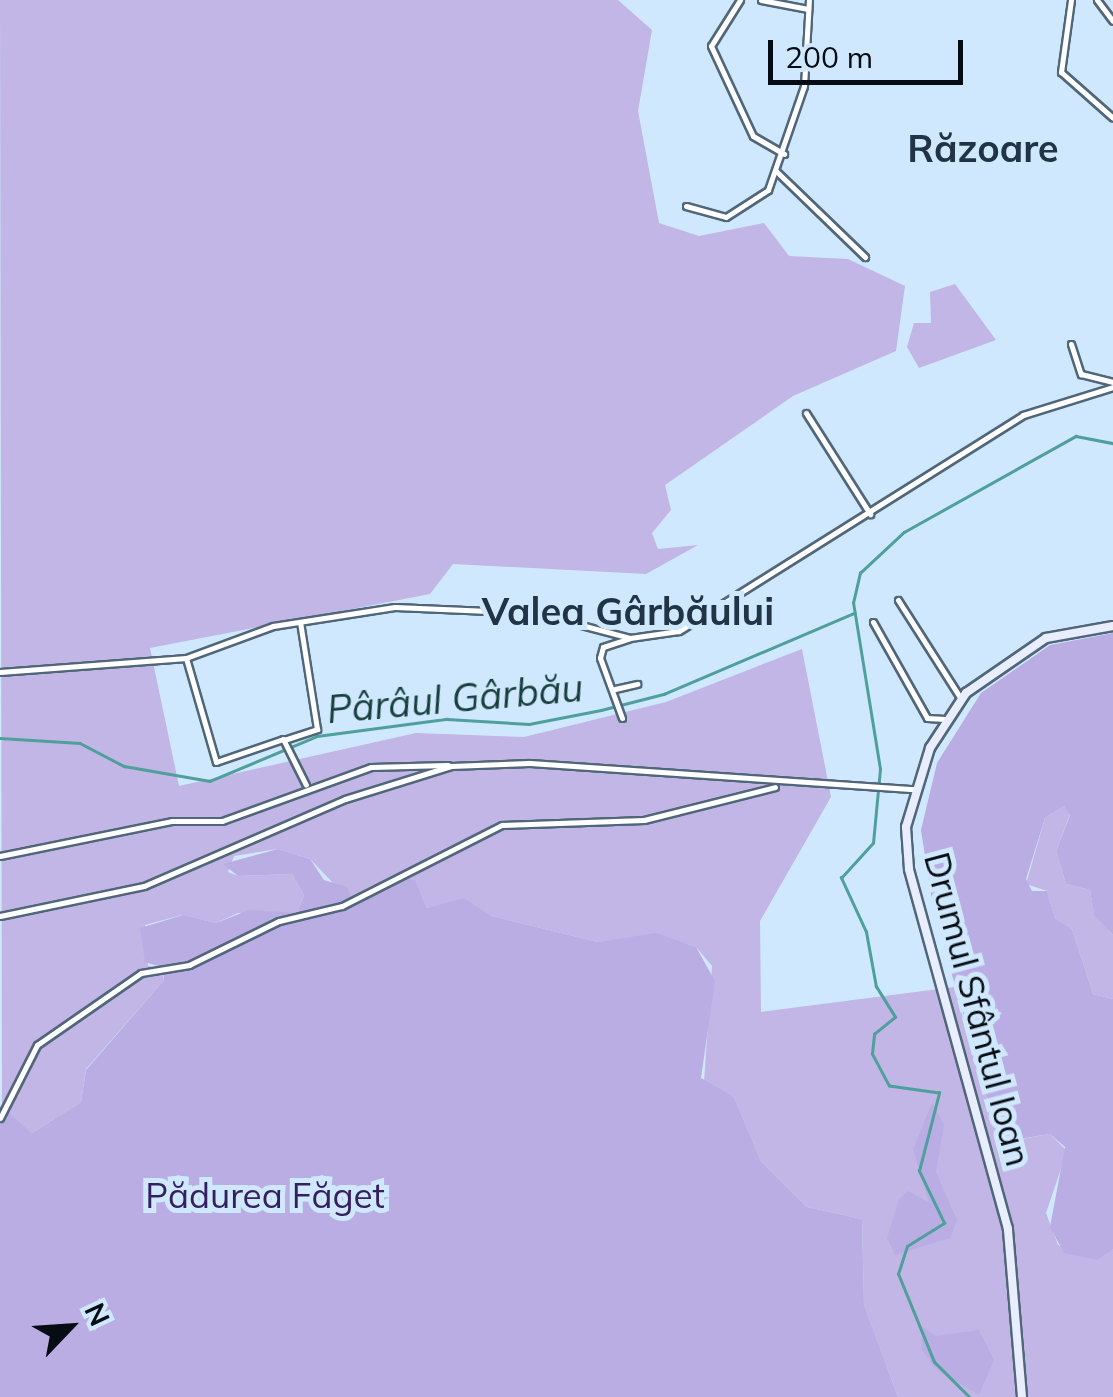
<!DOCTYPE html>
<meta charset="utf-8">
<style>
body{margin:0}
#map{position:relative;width:1113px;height:1397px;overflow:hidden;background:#cfe8fd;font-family:Mulish,sans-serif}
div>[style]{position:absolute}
.green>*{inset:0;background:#c1b6e6}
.forest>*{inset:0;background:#baade4}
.stream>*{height:2.5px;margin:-1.25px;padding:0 1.25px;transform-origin:1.25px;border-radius:1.25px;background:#4f9f9c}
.roads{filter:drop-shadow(2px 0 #516779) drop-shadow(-2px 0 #516779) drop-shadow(0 2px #516779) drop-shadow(0 -2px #516779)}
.street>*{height:5px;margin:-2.5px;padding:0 2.5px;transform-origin:2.5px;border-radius:2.5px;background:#fff}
.secondary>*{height:8px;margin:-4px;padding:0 4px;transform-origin:4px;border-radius:4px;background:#e8eefe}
span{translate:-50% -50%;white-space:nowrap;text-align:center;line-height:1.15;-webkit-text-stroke:10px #cfe8fd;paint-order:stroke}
.street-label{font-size:35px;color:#050c13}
.park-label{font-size:35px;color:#351f5f}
.neighbourhood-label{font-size:38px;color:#203445;font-weight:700}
.water-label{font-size:38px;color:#183f3d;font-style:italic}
.north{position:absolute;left:20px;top:1277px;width:100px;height:100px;-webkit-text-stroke:8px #cfe8fd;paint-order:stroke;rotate:65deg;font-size:28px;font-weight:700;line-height:40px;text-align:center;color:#050c13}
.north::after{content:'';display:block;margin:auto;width:35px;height:45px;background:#050c13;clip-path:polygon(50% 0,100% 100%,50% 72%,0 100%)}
.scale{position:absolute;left:768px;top:40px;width:195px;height:45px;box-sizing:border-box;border:5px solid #050c13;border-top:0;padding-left:12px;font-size:30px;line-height:35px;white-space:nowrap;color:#050c13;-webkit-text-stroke:8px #cfe8fd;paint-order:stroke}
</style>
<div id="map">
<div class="green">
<i style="clip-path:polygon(0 0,618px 0,652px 30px,638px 111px,659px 223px,699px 236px,764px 223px,789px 256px,848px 259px,905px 286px,896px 351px,793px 396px,665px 485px,671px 510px,652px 533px,658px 549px,698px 545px,646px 574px,453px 564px,430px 594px,150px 648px,179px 786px,416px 733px,524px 737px,666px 702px,802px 649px,831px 797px,760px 921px,761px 1012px,954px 987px,995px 1125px,1011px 1141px,1050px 1134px,1067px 1151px,1046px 1213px,1058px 1245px,1092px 1259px,1113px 1249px,1113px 1397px,898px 1397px,864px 1304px,862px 1219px,807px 1207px,761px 1161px,734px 1097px,704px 1082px,712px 966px,696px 947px,660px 935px,598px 942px,492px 916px,468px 901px,427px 908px,416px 881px,388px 881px,354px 905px,310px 859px,278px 849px,234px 856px,228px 872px,238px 876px,292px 874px,304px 895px,297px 913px,238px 913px,216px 923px,182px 915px,145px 925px,148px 966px,162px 967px,164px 980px,86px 1069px,81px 1102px,32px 1133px,2px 1110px)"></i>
<i style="clip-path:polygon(955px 284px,996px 340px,919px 368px,907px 347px,914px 323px,931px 323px,930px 292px)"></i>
<i style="clip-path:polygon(1064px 806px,1070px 814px,1056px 851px,1066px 884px,1090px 890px,1094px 914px,1113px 935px,1113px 999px,1093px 994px,1072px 929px,1055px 918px,1047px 891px,1026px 884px,1045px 818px)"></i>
</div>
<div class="forest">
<i style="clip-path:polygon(1113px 633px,1113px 935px,1094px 915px,1090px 890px,1066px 884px,1056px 851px,1070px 815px,1064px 806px,1045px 818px,1026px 879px,1032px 891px,1047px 891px,1055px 918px,1072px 929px,1093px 994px,1113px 999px,1113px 1249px,1097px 1260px,1064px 1253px,1050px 1227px,1065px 1147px,1050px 1134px,1006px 1141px,996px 1130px,933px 908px,921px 830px,937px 763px,981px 693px,1050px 645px)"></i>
<i style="clip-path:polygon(278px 849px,310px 859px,324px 880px,347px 887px,354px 905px,402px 876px,416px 881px,427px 908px,464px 898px,492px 916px,598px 942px,656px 933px,696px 947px,715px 981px,701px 1078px,734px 1097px,761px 1161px,807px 1207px,862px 1219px,864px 1304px,898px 1397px,0 1397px,0 1106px,32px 1133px,81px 1102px,86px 1070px,164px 980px,164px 968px,145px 962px,140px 928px,183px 915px,216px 923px,249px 910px,297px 913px,304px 895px,292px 874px,238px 876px,223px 864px)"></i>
<i style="clip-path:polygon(932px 1103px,944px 1125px,936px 1172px,957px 1220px,950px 1238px,895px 1255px,887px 1238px,899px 1199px,908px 1191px,929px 1203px,913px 1149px)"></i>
<i style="clip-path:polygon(923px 1327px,936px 1336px,979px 1330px,994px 1360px,979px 1395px,936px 1369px,921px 1349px)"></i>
</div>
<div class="stream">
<i style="left:0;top:738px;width:80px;rotate:3.6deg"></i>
<i style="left:80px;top:743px;width:50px;rotate:27.6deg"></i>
<i style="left:124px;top:766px;width:87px;rotate:9.9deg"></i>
<i style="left:210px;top:781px;width:116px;rotate:-22.8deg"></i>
<i style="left:317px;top:736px;width:131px;rotate:-7.5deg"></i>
<i style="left:447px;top:719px;width:82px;rotate:3.5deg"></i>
<i style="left:529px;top:724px;width:73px;rotate:-11deg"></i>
<i style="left:601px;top:710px;width:65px;rotate:-14.3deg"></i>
<i style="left:664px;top:694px;width:207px;rotate:-23.1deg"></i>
<i style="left:969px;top:1397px;width:49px;rotate:-135deg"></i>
<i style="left:934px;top:1362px;width:95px;rotate:-112.2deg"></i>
<i style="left:898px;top:1274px;width:29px;rotate:-72deg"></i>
<i style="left:907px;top:1246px;width:44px;rotate:-31.9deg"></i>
<i style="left:944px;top:1223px;width:58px;rotate:-115.7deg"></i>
<i style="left:919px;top:1171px;width:81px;rotate:-75.6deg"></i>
<i style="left:939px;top:1093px;width:50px;rotate:-172deg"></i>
<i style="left:889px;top:1086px;width:36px;rotate:-118deg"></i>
<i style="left:872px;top:1054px;width:20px;rotate:-84deg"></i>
<i style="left:874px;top:1034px;width:27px;rotate:-39deg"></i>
<i style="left:895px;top:1017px;width:36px;rotate:-122deg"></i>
<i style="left:876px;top:987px;width:56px;rotate:-100.3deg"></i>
<i style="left:866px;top:932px;width:60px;rotate:-114.8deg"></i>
<i style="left:841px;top:878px;width:47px;rotate:-47.6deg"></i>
<i style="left:873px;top:843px;width:74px;rotate:-84.6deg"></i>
<i style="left:880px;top:769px;width:168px;rotate:-99.2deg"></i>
<i style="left:853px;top:603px;width:31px;rotate:-77deg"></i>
<i style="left:860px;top:573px;width:60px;rotate:-43deg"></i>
<i style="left:904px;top:532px;width:197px;rotate:-29.2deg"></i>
<i style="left:1076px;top:436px;width:38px;rotate:11deg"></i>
</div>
<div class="roads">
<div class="street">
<i style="left:740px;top:0;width:54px;rotate:122.2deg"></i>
<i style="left:711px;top:46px;width:99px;rotate:65deg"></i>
<i style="left:753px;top:136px;width:36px;rotate:30deg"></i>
<i style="left:761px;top:0;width:48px;rotate:10.8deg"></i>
<i style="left:1071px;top:0;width:73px;rotate:97.9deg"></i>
<i style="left:1061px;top:72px;width:69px;rotate:41.5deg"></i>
<i style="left:1097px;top:0;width:26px;rotate:53deg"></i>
<i style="left:776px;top:171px;width:124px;rotate:44deg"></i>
<i style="left:686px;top:206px;width:41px;rotate:15.4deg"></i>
<i style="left:726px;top:217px;width:50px;rotate:-32.7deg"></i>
<i style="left:768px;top:190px;width:110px;rotate:-70.9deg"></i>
<i style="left:804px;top:86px;width:86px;rotate:-86.7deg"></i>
<i style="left:1071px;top:344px;width:32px;rotate:72deg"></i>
<i style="left:1081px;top:374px;width:33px;rotate:14deg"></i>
<i style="left:806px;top:413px;width:120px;rotate:57.6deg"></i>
<i style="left:898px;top:600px;width:117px;rotate:57.5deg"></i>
<i style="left:873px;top:622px;width:110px;rotate:60.6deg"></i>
<i style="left:927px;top:718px;width:18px;rotate:3deg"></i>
<i style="left:186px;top:658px;width:108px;rotate:73.9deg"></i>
<i style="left:216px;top:762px;width:71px;rotate:-18.9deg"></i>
<i style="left:283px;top:739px;width:51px;rotate:63.4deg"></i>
<i style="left:0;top:672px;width:187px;rotate:-4.3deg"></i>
<i style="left:186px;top:658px;width:93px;rotate:-20.2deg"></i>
<i style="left:273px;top:626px;width:123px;rotate:-8.9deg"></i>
<i style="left:395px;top:607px;width:141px;rotate:2.4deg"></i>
<i style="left:536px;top:613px;width:97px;rotate:14.9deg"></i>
<i style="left:630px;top:638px;width:49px;rotate:-8.1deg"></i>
<i style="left:679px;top:631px;width:406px;rotate:-32.1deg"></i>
<i style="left:1023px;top:415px;width:94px;rotate:-17.3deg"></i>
<i style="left:615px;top:689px;width:23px;rotate:-13deg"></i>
<i style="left:622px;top:718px;width:64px;rotate:-110.1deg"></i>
<i style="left:600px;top:658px;width:11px;rotate:-75deg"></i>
<i style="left:603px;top:647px;width:28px;rotate:-18deg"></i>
<i style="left:284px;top:740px;width:35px;rotate:-18deg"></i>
<i style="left:317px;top:729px;width:108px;rotate:-99deg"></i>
<i style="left:0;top:856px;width:176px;rotate:-11.5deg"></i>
<i style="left:172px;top:821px;width:50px"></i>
<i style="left:222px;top:821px;width:158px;rotate:-19.9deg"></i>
<i style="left:371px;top:767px;width:77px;rotate:-1.5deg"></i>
<i style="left:0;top:916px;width:147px;rotate:-11.8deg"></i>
<i style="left:144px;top:886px;width:219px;rotate:-23.4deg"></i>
<i style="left:345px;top:799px;width:111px;rotate:-17.3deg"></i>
<i style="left:451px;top:766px;width:78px;rotate:-2.2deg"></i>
<i style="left:529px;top:763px;width:387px;rotate:3.9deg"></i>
<i style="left:0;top:1118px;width:82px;rotate:-63.1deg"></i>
<i style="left:37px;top:1045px;width:126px;rotate:-34.7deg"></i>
<i style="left:141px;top:973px;width:49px;rotate:-9.5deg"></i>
<i style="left:189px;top:965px;width:100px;rotate:-26.1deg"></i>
<i style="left:279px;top:921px;width:65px;rotate:-13.4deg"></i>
<i style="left:342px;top:906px;width:179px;rotate:-26.9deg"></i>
<i style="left:502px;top:825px;width:142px;rotate:-2deg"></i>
<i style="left:644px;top:820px;width:135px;rotate:-14.1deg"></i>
</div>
<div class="secondary">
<i style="left:1022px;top:1397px;width:169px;rotate:-94.8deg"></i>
<i style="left:1008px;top:1229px;width:373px;rotate:-105.4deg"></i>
<i style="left:909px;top:869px;width:42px;rotate:-94.1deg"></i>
<i style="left:906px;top:827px;width:83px;rotate:-73.1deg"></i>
<i style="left:930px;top:748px;width:66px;rotate:-56.8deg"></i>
<i style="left:966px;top:693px;width:97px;rotate:-34.5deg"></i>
<i style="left:1046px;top:638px;width:68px;rotate:-10.2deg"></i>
</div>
</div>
<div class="street-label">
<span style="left:978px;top:1009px;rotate:75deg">Drumul Sfântul Ioan</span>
</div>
<div class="park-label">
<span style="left:265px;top:1195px">Pădurea Făget</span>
</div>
<div class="neighbourhood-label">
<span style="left:983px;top:149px">Răzoare</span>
<span style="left:628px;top:612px">Valea Gârbăului</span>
</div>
<div class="water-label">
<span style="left:455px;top:699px;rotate:-5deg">Pârâul Gârbău</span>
</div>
<div class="north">N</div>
<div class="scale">200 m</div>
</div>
